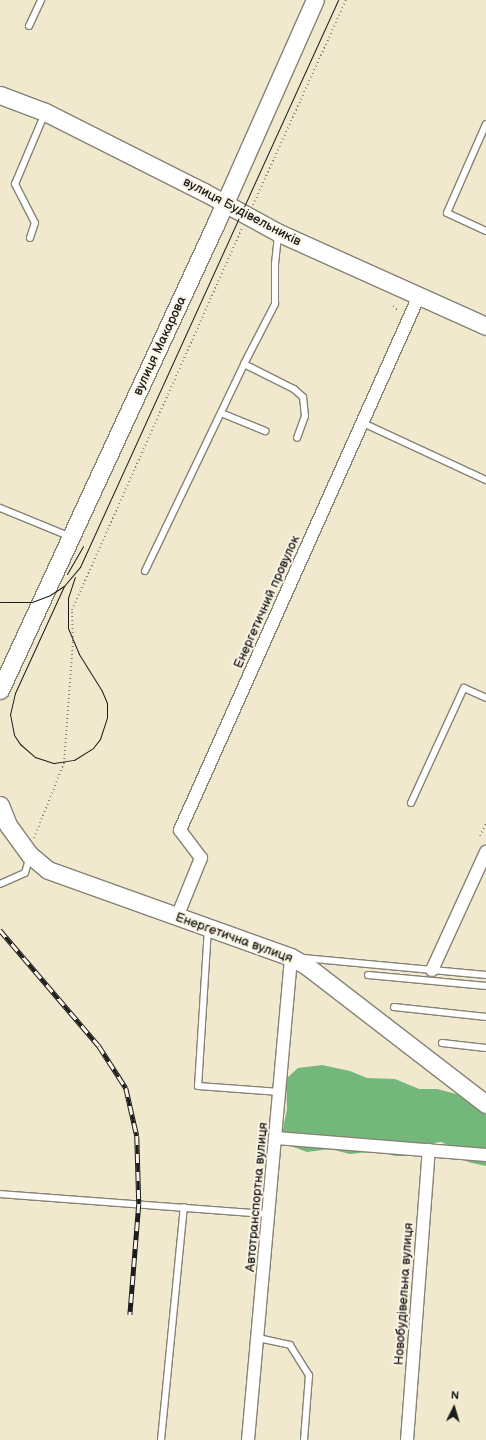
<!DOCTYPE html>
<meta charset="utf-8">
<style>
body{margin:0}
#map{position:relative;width:486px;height:1440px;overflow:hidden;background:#f0e9ce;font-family:"Balsamiq Sans",sans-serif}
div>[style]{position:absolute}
.forest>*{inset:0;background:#73b77b}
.path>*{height:2px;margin-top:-1px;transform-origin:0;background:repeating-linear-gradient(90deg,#868275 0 1px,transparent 0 4px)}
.roads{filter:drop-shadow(1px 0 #868275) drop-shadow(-1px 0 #868275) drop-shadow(0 1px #868275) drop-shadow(0 -1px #868275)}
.lane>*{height:6px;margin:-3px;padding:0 3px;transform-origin:3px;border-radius:3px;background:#fff}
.street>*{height:12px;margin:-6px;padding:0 6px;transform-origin:6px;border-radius:6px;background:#fff}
.secondary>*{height:17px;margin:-8.5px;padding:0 8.5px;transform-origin:8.5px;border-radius:8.5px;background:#fff}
.tram>*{height:1px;margin:-0.5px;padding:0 0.5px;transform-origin:0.5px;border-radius:0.5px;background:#1c1c1c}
.rail>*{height:4.5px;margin-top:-2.25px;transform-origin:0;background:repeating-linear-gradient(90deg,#fcf5e5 0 9px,#1c1c1c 0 18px);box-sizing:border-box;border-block:1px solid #1c1c1c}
span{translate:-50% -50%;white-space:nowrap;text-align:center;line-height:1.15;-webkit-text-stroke:4px #fcf5e5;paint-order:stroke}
.street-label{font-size:13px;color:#1c1c1c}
.north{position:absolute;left:434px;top:1388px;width:40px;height:40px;-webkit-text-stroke:3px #fcf5e5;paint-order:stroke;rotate:5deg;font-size:11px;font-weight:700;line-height:16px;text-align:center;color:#1c1c1c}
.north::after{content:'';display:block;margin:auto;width:14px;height:18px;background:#1c1c1c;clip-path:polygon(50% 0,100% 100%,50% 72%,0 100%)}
</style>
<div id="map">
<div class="forest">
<i style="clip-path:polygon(322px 1065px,350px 1071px,367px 1078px,395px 1079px,419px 1089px,437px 1089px,464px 1096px,486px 1108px,486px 1166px,468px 1162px,455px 1148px,441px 1142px,428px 1144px,414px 1156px,395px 1156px,378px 1151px,350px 1154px,330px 1149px,307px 1152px,291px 1146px,282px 1134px,287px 1109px,286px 1079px,298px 1068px)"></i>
</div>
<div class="path">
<i style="left:253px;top:205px;width:225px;rotate:-65.6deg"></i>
<i style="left:393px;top:306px;width:8px;rotate:40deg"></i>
<i style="left:480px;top:836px;width:14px;rotate:-65deg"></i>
<i style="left:34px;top:838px;width:81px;rotate:-68.2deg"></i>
<i style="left:64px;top:763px;width:122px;rotate:-85.8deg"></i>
<i style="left:73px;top:641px;width:31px;rotate:-92deg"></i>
<i style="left:72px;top:610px;width:417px;rotate:-66deg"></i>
</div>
<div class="roads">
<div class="lane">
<i style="left:29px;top:26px;width:29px;rotate:-65deg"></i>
<i style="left:486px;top:124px;width:97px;rotate:113.7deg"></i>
<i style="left:447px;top:213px;width:43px;rotate:24.8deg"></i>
<i style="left:30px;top:238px;width:16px;rotate:-72deg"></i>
<i style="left:35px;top:223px;width:44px;rotate:-117.1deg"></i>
<i style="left:15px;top:184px;width:77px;rotate:-67.1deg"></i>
<i style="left:244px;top:364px;width:56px;rotate:26.6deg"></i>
<i style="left:294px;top:389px;width:12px;rotate:42deg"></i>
<i style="left:303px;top:397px;width:19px;rotate:84deg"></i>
<i style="left:305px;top:416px;width:23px;rotate:110deg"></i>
<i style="left:221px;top:413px;width:48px;rotate:22.2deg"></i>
<i style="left:363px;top:423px;width:136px;rotate:24.9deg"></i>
<i style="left:0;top:508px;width:77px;rotate:22.2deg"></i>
<i style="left:145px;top:571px;width:229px;rotate:-64.4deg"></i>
<i style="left:244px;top:364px;width:68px;rotate:-62.7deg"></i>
<i style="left:275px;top:304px;width:40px;rotate:-90deg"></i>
<i style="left:275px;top:264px;width:29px;rotate:-84deg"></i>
<i style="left:411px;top:803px;width:127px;rotate:-65.3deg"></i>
<i style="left:464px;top:688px;width:24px;rotate:24deg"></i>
<i style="left:0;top:884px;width:27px;rotate:-24deg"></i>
<i style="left:25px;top:873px;width:18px;rotate:-74deg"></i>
<i style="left:208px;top:928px;width:158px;rotate:93.6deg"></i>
<i style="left:198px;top:1086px;width:82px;rotate:4.2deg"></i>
<i style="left:303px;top:958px;width:184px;rotate:5.3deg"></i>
<i style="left:368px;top:975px;width:119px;rotate:5.3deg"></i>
<i style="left:394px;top:1007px;width:93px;rotate:6.2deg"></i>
<i style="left:442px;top:1043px;width:44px;rotate:6.5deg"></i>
<i style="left:0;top:1194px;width:270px;rotate:4.3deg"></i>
<i style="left:258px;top:1338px;width:33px;rotate:12deg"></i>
<i style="left:290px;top:1345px;width:36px;rotate:58deg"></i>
<i style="left:309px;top:1375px;width:65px;rotate:94.4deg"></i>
<i style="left:161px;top:1440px;width:234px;rotate:-84.4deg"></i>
</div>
<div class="street">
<i style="left:177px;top:917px;width:64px;rotate:-67.9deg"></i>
<i style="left:201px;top:858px;width:35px;rotate:-127deg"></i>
<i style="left:180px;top:830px;width:585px;rotate:-65.89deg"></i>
<i style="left:432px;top:970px;width:130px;rotate:-65.4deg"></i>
<i style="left:276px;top:1138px;width:211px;rotate:4.6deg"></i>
<i style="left:248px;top:1440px;width:485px;rotate:-84.9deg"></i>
<i style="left:407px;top:1440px;width:291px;rotate:-85.7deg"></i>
</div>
<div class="secondary">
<i style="left:0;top:95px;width:48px;rotate:20.7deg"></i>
<i style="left:45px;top:112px;width:178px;rotate:26.7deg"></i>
<i style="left:204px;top:192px;width:85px;rotate:28.7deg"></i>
<i style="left:279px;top:233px;width:227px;rotate:24.2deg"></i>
<i style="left:0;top:690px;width:515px;rotate:-65.18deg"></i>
<i style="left:216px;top:223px;width:244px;rotate:-66.1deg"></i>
<i style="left:0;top:805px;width:22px;rotate:68deg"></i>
<i style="left:8px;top:825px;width:37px;rotate:54deg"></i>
<i style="left:30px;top:855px;width:23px;rotate:40deg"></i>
<i style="left:48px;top:870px;width:258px;rotate:19.7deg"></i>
<i style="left:291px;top:957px;width:20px;rotate:30deg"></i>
<i style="left:308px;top:967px;width:225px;rotate:37.6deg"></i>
</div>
</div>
<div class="tram">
<i style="left:67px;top:574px;width:32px;rotate:-60deg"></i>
<i style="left:64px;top:586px;width:118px;rotate:114.6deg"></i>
<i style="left:15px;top:693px;width:22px;rotate:103deg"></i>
<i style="left:10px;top:714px;width:21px;rotate:79deg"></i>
<i style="left:14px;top:735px;width:11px;rotate:56deg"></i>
<i style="left:20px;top:744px;width:20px;rotate:41deg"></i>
<i style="left:35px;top:757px;width:20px;rotate:18deg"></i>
<i style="left:54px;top:763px;width:20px;rotate:-9deg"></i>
<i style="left:74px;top:760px;width:22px;rotate:-32deg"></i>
<i style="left:93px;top:748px;width:11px;rotate:-52deg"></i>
<i style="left:100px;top:739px;width:23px;rotate:-72deg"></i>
<i style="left:107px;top:717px;width:14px;rotate:-90deg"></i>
<i style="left:107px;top:703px;width:13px;rotate:-113deg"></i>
<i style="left:102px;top:691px;width:44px;rotate:-121.9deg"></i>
<i style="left:79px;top:654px;width:28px;rotate:-113deg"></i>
<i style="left:68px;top:628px;width:30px;rotate:-90deg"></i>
<i style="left:68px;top:598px;width:22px;rotate:-72deg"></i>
<i style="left:0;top:602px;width:32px"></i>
<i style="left:32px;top:602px;width:19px;rotate:-21deg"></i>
<i style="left:50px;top:595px;width:17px;rotate:-33deg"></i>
<i style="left:64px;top:586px;width:25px;rotate:-50deg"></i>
<i style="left:80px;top:567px;width:623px;rotate:-65.53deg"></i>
</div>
<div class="rail">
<i style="left:0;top:930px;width:153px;rotate:49.5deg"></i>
<i style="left:99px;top:1046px;width:50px;rotate:57.3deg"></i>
<i style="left:126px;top:1088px;width:49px;rotate:77.1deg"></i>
<i style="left:137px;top:1136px;width:68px;rotate:88.3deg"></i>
<i style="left:139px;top:1204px;width:111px;rotate:94.6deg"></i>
</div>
<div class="street-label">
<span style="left:242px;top:212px;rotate:28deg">вулиця Будівельників</span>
<span style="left:160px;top:346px;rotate:-65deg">вулиця Макарова</span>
<span style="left:267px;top:602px;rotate:-66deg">Енергетичний провулок</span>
<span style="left:234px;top:938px;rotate:20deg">Енергетична вулиця</span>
<span style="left:257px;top:1197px;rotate:-85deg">Автотранспортна вулиця</span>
<span style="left:404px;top:1294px;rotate:-86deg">Новобудівельна вулиця</span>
</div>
<div class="north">N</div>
</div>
